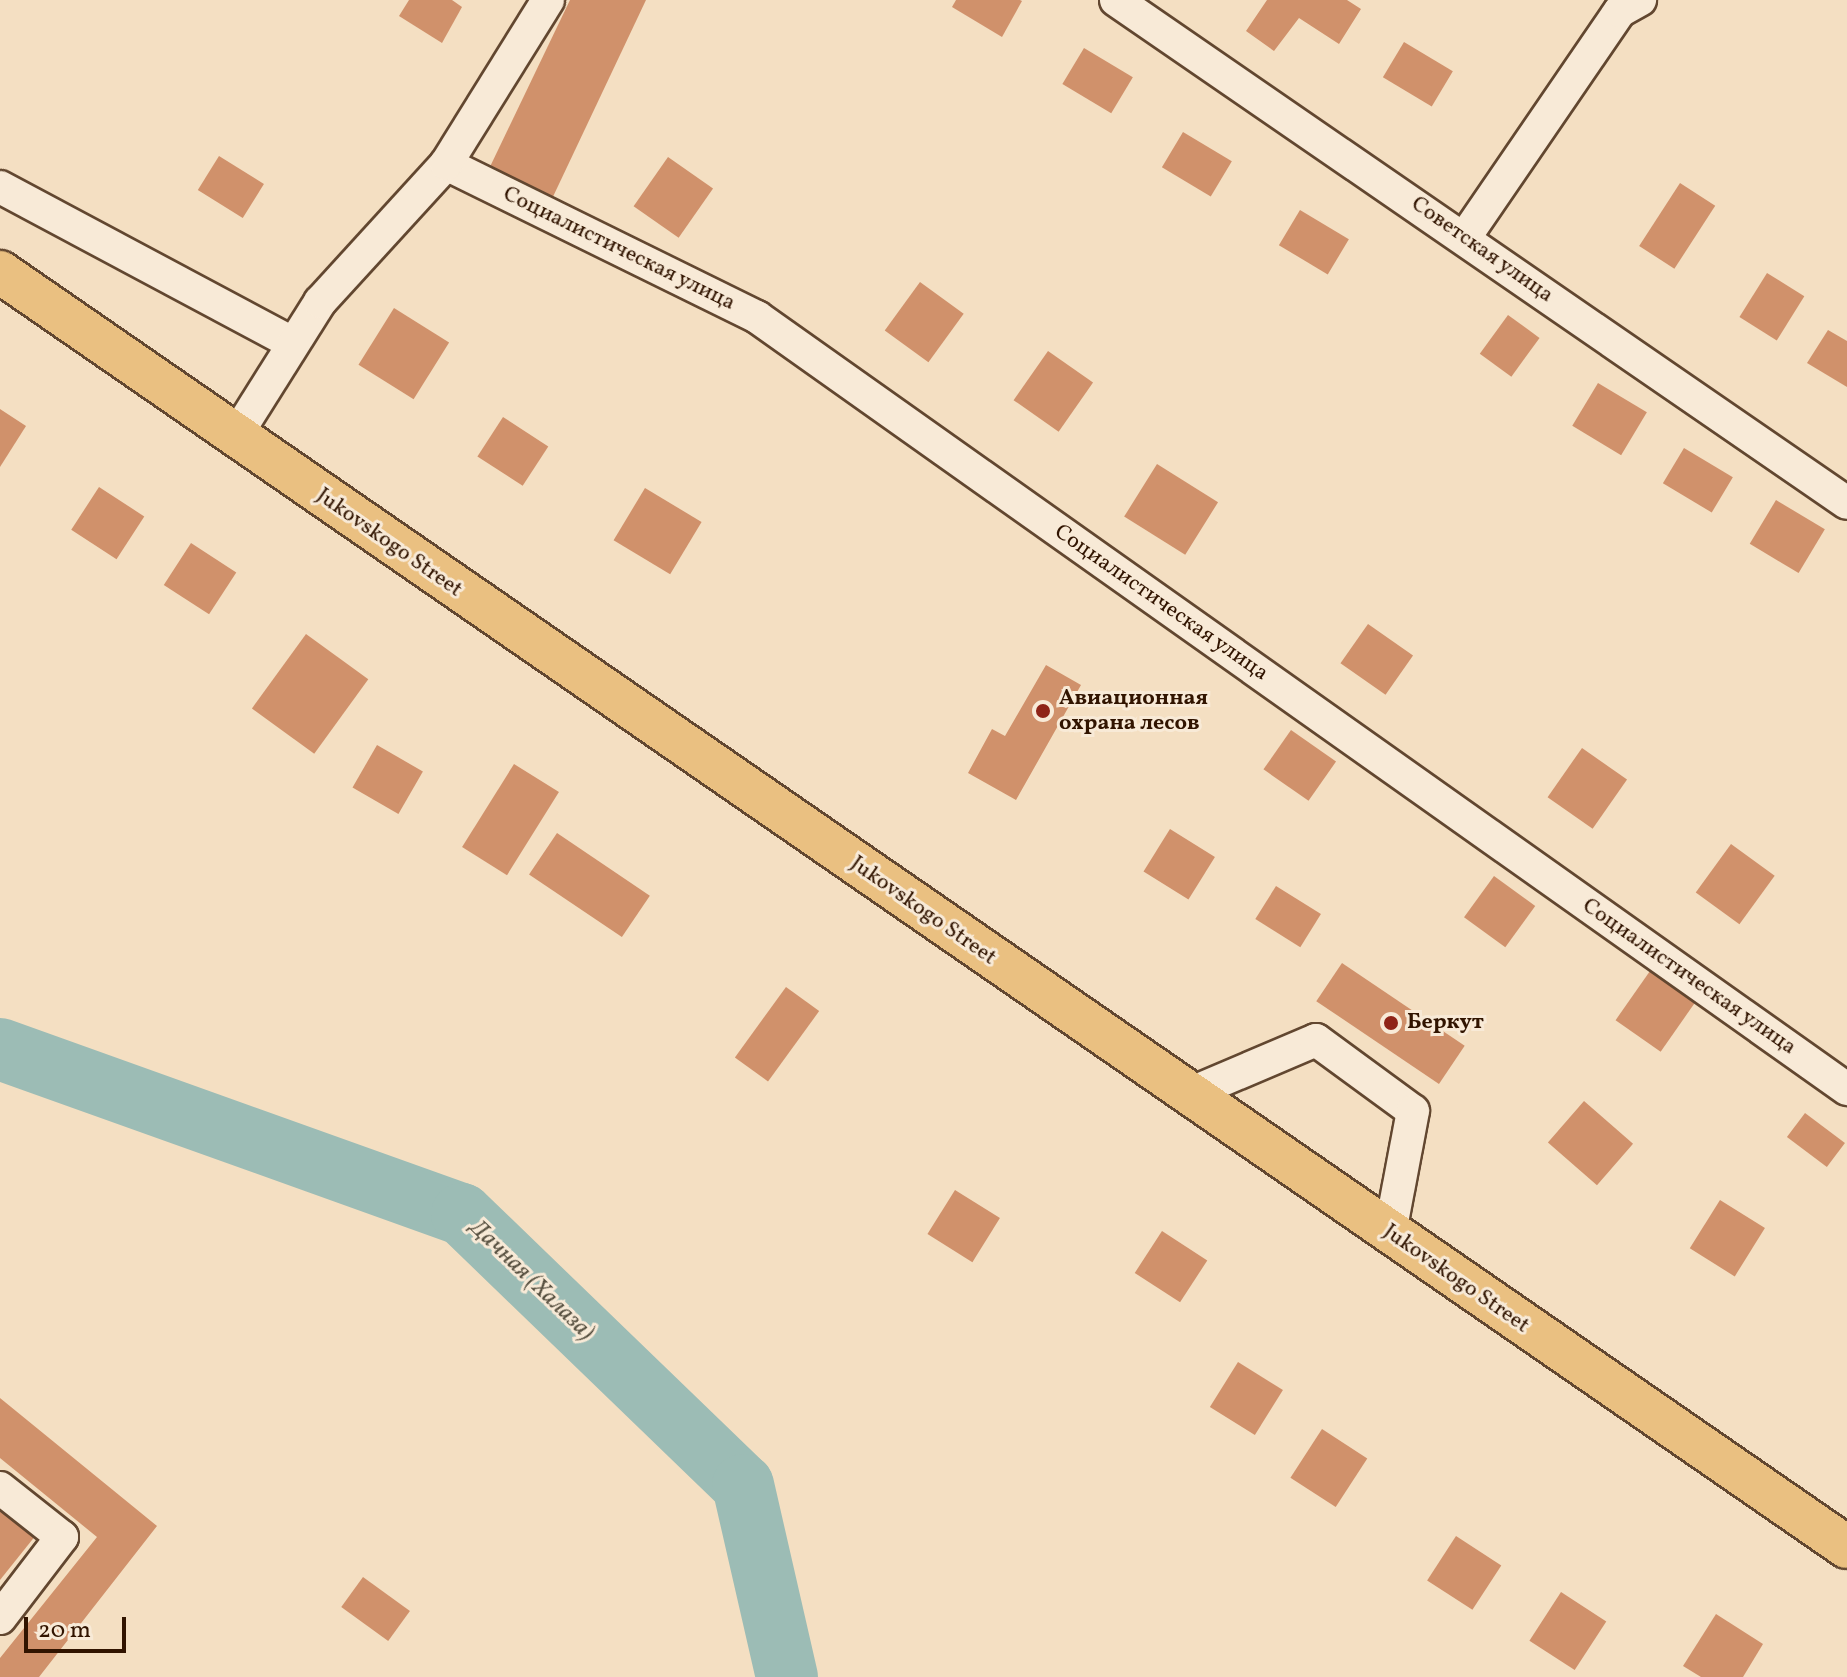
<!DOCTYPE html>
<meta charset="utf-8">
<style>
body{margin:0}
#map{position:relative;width:1847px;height:1677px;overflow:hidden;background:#f4dfc2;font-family:Vollkorn,serif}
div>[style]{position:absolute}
.river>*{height:62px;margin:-31px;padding:0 31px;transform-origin:31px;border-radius:31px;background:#9cbcb5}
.building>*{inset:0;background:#d0916b;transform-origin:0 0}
.roads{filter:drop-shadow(2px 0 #624730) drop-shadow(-2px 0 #624730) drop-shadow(0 2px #624730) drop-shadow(0 -2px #624730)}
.minor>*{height:32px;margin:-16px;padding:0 16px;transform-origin:16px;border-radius:16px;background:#f8ead7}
.major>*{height:42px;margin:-21px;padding:0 21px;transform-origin:21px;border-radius:21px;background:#eac081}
.dots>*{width:22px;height:22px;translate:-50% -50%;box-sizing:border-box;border:4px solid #f8ead7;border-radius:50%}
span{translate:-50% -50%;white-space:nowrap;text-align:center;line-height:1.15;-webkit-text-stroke:6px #f8ead7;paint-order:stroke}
.street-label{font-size:22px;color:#311400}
.poi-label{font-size:22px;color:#311400;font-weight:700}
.left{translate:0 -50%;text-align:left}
.water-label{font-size:24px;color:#564f3f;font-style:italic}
.scale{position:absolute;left:24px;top:1617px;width:102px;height:36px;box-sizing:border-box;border:4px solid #311400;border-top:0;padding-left:10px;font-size:24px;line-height:28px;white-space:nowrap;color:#311400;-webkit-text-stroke:6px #f8ead7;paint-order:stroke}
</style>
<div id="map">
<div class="river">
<i style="left:0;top:1049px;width:491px;rotate:19.7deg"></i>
<i style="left:462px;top:1214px;width:390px;rotate:44deg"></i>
<i style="left:743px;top:1485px;width:197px;rotate:77.1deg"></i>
</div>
<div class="building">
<i style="clip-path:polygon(409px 0,452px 0,462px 7px,442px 43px,399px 16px)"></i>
<i style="clip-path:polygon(570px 0,646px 0,550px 203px,487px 173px)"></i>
<i style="clip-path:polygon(956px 0,1020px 0,1022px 1px,1002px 37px,952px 7px)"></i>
<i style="clip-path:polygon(1267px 0,1347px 0,1361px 9px,1339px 44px,1299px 18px,1274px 51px,1246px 31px)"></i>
<i style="left:1404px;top:42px;width:57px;height:41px;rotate:31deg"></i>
<i style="left:1084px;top:48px;width:57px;height:42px;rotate:31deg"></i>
<i style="left:1183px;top:132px;width:57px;height:41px;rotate:31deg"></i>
<i style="left:219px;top:156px;width:53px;height:40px;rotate:32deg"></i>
<i style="left:668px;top:157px;width:55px;height:60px;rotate:35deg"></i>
<i style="left:1680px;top:183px;width:42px;height:75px;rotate:33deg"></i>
<i style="left:1300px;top:210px;width:57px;height:41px;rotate:31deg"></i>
<i style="left:1767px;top:273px;width:44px;height:52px;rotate:32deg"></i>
<i style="left:920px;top:282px;width:54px;height:60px;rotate:36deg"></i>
<i style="left:394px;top:308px;width:65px;height:67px;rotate:32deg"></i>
<i style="left:1508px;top:315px;width:39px;height:48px;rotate:36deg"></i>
<i style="clip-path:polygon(1828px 330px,1847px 341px,1847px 387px,1807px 363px)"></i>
<i style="left:1048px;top:351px;width:55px;height:60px;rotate:35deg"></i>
<i style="left:1598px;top:383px;width:57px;height:50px;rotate:31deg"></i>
<i style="clip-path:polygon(0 409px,26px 426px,0 467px)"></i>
<i style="left:503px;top:417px;width:54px;height:47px;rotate:33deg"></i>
<i style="left:1684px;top:448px;width:57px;height:41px;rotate:31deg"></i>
<i style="left:1157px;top:464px;width:72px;height:62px;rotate:32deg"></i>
<i style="left:99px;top:487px;width:54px;height:51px;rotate:33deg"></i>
<i style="left:645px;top:488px;width:66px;height:61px;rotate:31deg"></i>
<i style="left:1776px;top:500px;width:57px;height:51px;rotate:31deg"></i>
<i style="left:191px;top:543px;width:54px;height:50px;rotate:33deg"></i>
<i style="left:1368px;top:624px;width:55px;height:48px;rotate:35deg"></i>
<i style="left:306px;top:634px;width:77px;height:92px;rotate:36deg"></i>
<i style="clip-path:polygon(1046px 665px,1081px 685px,1016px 800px,968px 773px,992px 729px,1005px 736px)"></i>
<i style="left:1291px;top:730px;width:55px;height:48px;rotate:35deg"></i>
<i style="left:377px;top:745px;width:53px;height:49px;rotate:30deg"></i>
<i style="left:1582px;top:748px;width:55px;height:60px;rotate:35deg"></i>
<i style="left:514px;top:764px;width:53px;height:98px;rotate:32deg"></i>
<i style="left:1170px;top:829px;width:53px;height:50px;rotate:32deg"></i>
<i style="left:557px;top:833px;width:112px;height:50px;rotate:34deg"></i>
<i style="left:1731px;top:844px;width:54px;height:60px;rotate:36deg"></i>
<i style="left:1494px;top:876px;width:51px;height:51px;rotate:36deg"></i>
<i style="left:1276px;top:886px;width:53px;height:39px;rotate:32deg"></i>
<i style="left:1342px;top:963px;width:148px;height:46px;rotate:34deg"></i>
<i style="left:1650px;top:971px;width:55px;height:60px;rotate:35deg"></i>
<i style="left:786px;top:987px;width:41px;height:87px;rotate:36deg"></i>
<i style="left:1584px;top:1101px;width:65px;height:55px;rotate:41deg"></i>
<i style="left:1805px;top:1113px;width:50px;height:30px;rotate:37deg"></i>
<i style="left:955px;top:1190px;width:53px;height:52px;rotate:32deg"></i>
<i style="left:1720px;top:1200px;width:53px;height:57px;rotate:32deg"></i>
<i style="left:1162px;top:1231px;width:54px;height:50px;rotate:33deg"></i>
<i style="left:1238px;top:1362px;width:53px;height:53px;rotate:32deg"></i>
<i style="clip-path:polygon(0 1398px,157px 1526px,39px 1677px,0 1677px,0 1658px,97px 1537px,0 1458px)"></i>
<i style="left:1322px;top:1429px;width:54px;height:58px;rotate:33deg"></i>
<i style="clip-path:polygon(0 1509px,36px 1535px,0 1580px)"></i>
<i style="left:1456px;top:1536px;width:54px;height:53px;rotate:33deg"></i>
<i style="left:363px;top:1577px;width:58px;height:37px;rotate:36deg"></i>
<i style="left:1561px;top:1592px;width:54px;height:58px;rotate:33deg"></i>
<i style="clip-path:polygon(1716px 1614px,1763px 1644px,1743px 1677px,1701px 1677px,1683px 1666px)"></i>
</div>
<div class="roads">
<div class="minor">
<i style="left:1116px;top:0;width:887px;rotate:34.53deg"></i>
<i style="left:446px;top:164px;width:347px;rotate:26.2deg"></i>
<i style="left:757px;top:317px;width:1336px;rotate:35.31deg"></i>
<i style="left:0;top:187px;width:331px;rotate:28.1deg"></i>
<i style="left:1465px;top:237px;width:274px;rotate:-55.6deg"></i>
<i style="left:1620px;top:11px;width:23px;rotate:-29deg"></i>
<i style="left:235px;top:437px;width:160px;rotate:-57.8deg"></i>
<i style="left:320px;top:302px;width:187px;rotate:-47.6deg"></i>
<i style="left:446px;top:164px;width:193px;rotate:-58.1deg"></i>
<i style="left:1189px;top:1094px;width:138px;rotate:-23deg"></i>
<i style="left:1316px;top:1040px;width:120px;rotate:36.2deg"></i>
<i style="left:1413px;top:1111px;width:124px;rotate:100.7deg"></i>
<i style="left:0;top:1488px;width:79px;rotate:38.3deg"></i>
<i style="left:62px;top:1537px;width:102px;rotate:127.4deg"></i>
</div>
<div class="major">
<i style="left:0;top:272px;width:2244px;rotate:34.62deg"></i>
</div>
</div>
<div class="dots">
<i style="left:1043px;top:711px;background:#8f2418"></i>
<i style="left:1391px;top:1023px;background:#8f2418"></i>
</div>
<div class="street-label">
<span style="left:619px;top:249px;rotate:26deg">Социалистическая улица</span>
<span style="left:1482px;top:250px;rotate:35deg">Советская улица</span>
<span style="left:389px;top:543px;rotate:35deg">Jukovskogo Street</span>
<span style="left:1161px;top:603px;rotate:35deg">Социалистическая улица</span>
<span style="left:923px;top:911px;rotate:35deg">Jukovskogo Street</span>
<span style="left:1689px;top:977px;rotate:35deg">Социалистическая улица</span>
<span style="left:1456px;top:1279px;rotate:35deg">Jukovskogo Street</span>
</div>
<div class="poi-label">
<span class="left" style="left:1059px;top:711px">Авиационная<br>охрана лесов</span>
<span class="left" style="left:1407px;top:1023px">Беркут</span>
</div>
<div class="water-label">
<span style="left:531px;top:1281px;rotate:44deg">Дачная (Халаза)</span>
</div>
<div class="scale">20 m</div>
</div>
